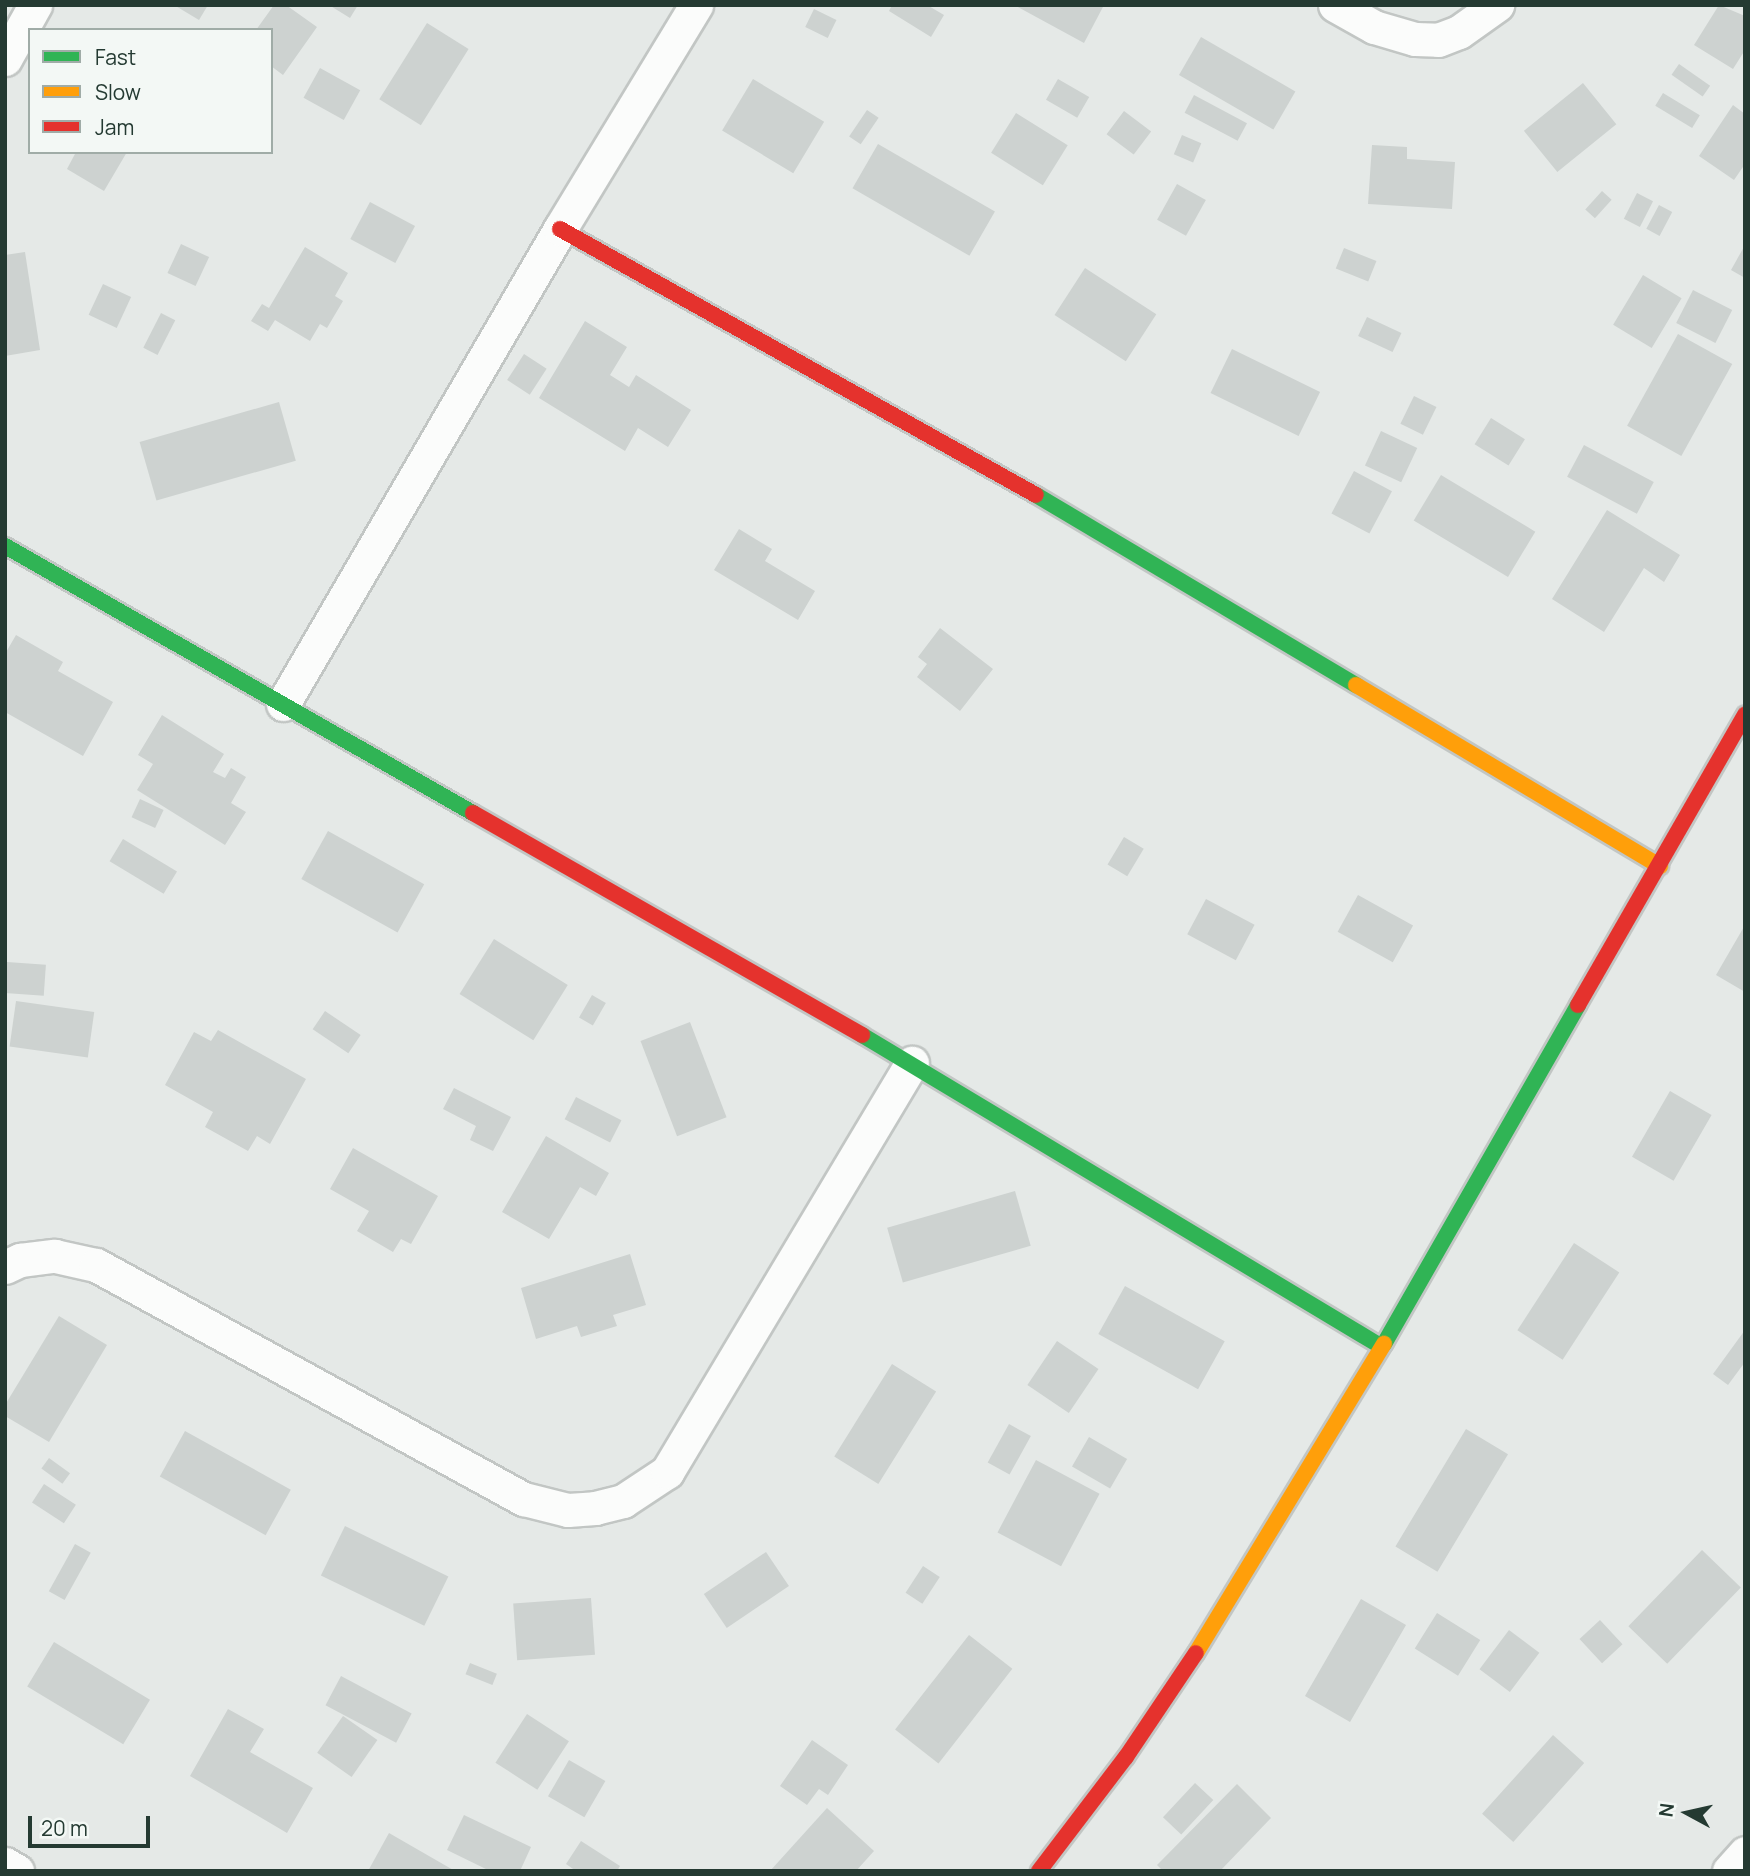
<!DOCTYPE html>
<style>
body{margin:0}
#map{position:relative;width:1750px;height:1876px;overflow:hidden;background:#e5e9e7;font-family:Manrope,sans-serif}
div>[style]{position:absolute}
.building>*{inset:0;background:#cdd2d0;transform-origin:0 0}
.roads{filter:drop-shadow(2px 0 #c2c6c4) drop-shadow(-2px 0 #c2c6c4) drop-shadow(0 2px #c2c6c4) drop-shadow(0 -2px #c2c6c4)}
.street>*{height:33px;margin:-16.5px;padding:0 16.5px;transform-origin:16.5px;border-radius:16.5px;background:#fbfcfb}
.fast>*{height:16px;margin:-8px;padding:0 8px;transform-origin:8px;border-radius:8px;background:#30b455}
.slow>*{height:16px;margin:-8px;padding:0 8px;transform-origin:8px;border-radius:8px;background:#ff9f0a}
.jam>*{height:16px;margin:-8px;padding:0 8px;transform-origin:8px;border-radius:8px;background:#e5322d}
span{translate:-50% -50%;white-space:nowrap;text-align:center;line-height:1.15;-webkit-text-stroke:6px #f3f8f5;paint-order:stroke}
.frame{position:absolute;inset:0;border:7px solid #243a32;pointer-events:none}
.legend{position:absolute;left:28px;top:28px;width:245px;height:126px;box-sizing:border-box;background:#f3f8f5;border:2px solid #a0aca7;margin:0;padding:9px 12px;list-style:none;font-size:21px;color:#243a32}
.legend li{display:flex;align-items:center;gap:14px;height:35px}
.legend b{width:35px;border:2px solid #a0aca7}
.north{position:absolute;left:1652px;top:1778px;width:70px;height:70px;-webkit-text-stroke:5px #f3f8f5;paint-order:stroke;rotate:278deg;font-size:19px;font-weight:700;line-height:28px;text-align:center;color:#243a32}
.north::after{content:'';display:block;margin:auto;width:24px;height:32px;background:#243a32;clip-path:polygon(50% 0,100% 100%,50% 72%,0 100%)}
.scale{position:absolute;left:28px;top:1816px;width:122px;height:32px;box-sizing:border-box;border:4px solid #243a32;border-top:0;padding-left:9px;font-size:21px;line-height:24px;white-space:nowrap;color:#243a32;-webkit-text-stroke:5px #f3f8f5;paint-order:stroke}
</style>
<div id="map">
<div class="building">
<i style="clip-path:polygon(174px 5px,208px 5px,199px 20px)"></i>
<i style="clip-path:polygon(274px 5px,286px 5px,317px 27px,283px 75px,271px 66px,271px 30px,256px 30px)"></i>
<i style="clip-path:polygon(329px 5px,358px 5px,350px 18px)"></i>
<i style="clip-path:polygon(892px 5px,927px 5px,944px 15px,931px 37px,889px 11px)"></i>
<i style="clip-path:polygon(1014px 5px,1104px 5px,1084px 43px)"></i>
<i style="clip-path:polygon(1719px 5px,1745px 16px,1745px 50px,1733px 69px,1694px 45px)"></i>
<i style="left:814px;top:9px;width:25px;height:20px;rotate:26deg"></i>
<i style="left:427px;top:23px;width:49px;height:90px;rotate:32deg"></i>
<i style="left:1201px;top:37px;width:109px;height:44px;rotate:30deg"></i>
<i style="left:1679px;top:64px;width:38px;height:13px;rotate:35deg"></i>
<i style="left:320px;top:68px;width:46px;height:34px;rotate:29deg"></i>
<i style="left:753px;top:79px;width:83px;height:60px;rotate:31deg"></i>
<i style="left:1058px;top:79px;width:36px;height:24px;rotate:30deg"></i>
<i style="left:1583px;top:83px;width:53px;height:76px;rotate:51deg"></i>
<i style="left:1663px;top:93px;width:43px;height:15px;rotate:31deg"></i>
<i style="left:1194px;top:95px;width:60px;height:20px;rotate:28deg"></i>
<i style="clip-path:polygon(1733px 105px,1745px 114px,1745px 164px,1734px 180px,1699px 156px)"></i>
<i style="left:867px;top:110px;width:14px;height:32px;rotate:34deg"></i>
<i style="left:1124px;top:111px;width:34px;height:29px;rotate:37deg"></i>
<i style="left:1016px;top:113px;width:61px;height:47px;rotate:32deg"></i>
<i style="left:1182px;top:135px;width:21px;height:21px;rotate:23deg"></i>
<i style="left:878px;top:144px;width:135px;height:51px;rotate:30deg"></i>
<i style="clip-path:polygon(1372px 145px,1407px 147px,1407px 159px,1455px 162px,1452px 209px,1368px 204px)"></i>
<i style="clip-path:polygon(76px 152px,127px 152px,104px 191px,67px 169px)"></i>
<i style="left:1177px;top:184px;width:33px;height:41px;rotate:29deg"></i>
<i style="left:1602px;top:191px;width:13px;height:25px;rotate:42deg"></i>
<i style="left:1637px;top:193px;width:18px;height:29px;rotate:27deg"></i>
<i style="left:370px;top:202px;width:51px;height:42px;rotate:28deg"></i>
<i style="left:1659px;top:205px;width:15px;height:27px;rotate:28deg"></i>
<i style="left:181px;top:244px;width:31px;height:32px;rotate:25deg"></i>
<i style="clip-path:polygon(1745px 245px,1745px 278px,1731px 270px)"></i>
<i style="clip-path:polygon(305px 247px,348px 273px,335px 296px,343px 301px,327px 328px,320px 324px,310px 341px,275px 320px,268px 331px,251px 321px,262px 304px,269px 308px)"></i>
<i style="left:1344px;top:248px;width:35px;height:22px;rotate:22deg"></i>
<i style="clip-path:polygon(25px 252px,40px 350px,5px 356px,5px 255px)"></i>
<i style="left:1085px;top:268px;width:85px;height:56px;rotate:33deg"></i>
<i style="left:1643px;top:275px;width:45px;height:58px;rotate:31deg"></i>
<i style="left:103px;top:284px;width:31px;height:34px;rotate:25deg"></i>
<i style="left:1693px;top:290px;width:44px;height:37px;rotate:27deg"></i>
<i style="left:161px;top:313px;width:16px;height:39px;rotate:27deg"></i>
<i style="left:1367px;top:317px;width:38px;height:21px;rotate:25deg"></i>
<i style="clip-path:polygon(585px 321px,627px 347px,610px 375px,629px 387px,636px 375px,691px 410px,668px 447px,638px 428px,625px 451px,539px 398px)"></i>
<i style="left:1678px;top:334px;width:62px;height:105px;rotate:29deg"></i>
<i style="left:1232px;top:349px;width:98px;height:49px;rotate:26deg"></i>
<i style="left:524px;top:354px;width:27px;height:31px;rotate:33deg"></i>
<i style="left:1414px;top:396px;width:25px;height:31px;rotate:26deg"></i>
<i style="left:279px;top:402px;width:61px;height:145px;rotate:74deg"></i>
<i style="left:1491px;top:418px;width:40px;height:31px;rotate:32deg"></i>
<i style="left:1381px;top:431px;width:40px;height:38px;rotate:25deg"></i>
<i style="left:1584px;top:445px;width:79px;height:36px;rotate:28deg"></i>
<i style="left:1354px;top:471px;width:43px;height:48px;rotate:28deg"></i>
<i style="left:1441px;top:475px;width:110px;height:53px;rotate:31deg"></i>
<i style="clip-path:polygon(1607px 510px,1680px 555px,1664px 582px,1644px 568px,1604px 632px,1552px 599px)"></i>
<i style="clip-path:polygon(739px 529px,772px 549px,765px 561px,815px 591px,798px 620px,714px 570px)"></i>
<i style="clip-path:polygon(940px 628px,993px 669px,960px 711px,917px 677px,927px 664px,918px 657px)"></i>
<i style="clip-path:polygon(16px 635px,63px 662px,58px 671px,113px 702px,83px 756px,5px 712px,5px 654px)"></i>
<i style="clip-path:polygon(162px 715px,224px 754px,213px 772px,225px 778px,231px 768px,246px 777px,231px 803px,246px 812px,225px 845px,137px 790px,153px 764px,138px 755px)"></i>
<i style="left:140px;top:799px;width:26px;height:20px;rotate:25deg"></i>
<i style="left:328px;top:831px;width:110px;height:55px;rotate:29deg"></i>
<i style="left:1124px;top:837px;width:23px;height:32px;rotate:31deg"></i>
<i style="left:123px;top:839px;width:63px;height:26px;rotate:31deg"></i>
<i style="left:1358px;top:895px;width:63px;height:42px;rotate:29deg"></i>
<i style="left:1206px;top:899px;width:55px;height:40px;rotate:28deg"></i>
<i style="clip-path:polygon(1745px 925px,1745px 992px,1716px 975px)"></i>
<i style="left:494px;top:939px;width:87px;height:65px;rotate:32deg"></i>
<i style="left:7px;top:962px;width:39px;height:31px;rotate:4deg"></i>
<i style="left:592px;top:995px;width:16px;height:26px;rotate:30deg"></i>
<i style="left:16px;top:1001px;width:79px;height:46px;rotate:8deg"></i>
<i style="left:325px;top:1011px;width:43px;height:22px;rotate:34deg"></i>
<i style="left:690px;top:1022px;width:102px;height:53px;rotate:69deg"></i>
<i style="clip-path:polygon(218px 1030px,306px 1079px,270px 1144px,257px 1136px,248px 1151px,205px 1127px,213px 1112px,165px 1085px,194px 1032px,211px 1041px)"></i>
<i style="clip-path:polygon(454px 1088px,511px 1117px,493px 1151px,470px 1140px,476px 1126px,443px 1109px)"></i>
<i style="left:1670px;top:1091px;width:48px;height:76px;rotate:30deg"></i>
<i style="left:576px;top:1097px;width:51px;height:25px;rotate:27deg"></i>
<i style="clip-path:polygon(546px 1136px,609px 1173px,596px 1196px,580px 1187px,549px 1239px,502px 1212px)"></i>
<i style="clip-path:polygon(353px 1148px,438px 1196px,411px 1244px,401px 1239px,393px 1252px,357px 1231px,369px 1211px,330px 1189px)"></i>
<i style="left:1015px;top:1191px;width:57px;height:133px;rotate:74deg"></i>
<i style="left:1574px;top:1243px;width:54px;height:104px;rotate:33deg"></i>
<i style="clip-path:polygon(630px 1254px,646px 1305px,613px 1315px,617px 1326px,581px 1337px,577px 1326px,536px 1339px,521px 1288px)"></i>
<i style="left:1125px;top:1286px;width:114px;height:55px;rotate:29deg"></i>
<i style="clip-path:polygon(59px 1316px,107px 1345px,49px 1442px,5px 1416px,5px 1405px)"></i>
<i style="clip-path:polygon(1745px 1330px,1745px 1362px,1728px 1385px,1713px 1374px)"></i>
<i style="left:1057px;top:1341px;width:50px;height:53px;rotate:34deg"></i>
<i style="left:892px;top:1364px;width:52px;height:109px;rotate:32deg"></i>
<i style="left:1009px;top:1424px;width:25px;height:44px;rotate:29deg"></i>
<i style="left:1466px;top:1429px;width:49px;height:137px;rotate:31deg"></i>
<i style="left:185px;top:1431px;width:121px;height:52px;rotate:29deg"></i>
<i style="left:1089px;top:1437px;width:44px;height:34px;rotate:30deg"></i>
<i style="left:49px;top:1458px;width:26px;height:13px;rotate:36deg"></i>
<i style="left:1036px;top:1460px;width:72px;height:82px;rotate:28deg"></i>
<i style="left:44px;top:1484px;width:38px;height:22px;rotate:33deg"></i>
<i style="left:345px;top:1526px;width:115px;height:55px;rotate:26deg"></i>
<i style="left:75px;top:1544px;width:18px;height:54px;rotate:29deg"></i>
<i style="left:1702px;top:1550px;width:54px;height:106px;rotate:44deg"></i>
<i style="left:766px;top:1552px;width:41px;height:75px;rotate:56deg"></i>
<i style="left:923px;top:1566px;width:20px;height:32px;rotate:33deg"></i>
<i style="left:591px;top:1598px;width:57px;height:78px;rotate:86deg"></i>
<i style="left:1361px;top:1599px;width:52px;height:112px;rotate:30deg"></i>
<i style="left:1437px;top:1613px;width:51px;height:42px;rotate:32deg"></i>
<i style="left:1600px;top:1620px;width:33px;height:28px;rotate:47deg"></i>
<i style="left:1509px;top:1630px;width:38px;height:49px;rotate:37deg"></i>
<i style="left:969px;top:1635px;width:55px;height:120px;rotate:38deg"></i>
<i style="left:54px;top:1642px;width:112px;height:52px;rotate:31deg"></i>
<i style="left:470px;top:1663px;width:29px;height:12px;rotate:22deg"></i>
<i style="left:341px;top:1676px;width:80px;height:33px;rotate:28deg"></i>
<i style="clip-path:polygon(228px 1709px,264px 1729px,250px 1752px,313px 1788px,287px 1833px,190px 1776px)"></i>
<i style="left:527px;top:1714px;width:50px;height:58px;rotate:33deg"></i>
<i style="left:343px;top:1716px;width:42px;height:45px;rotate:35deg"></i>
<i style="left:1553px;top:1735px;width:42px;height:106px;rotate:42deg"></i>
<i style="clip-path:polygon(812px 1740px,848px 1765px,828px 1795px,819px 1789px,807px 1805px,780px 1786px)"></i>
<i style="left:569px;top:1760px;width:42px;height:42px;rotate:30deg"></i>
<i style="left:1195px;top:1783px;width:25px;height:47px;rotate:43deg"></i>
<i style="clip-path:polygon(1237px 1784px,1271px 1818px,1220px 1871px,1163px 1871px,1157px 1865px)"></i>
<i style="clip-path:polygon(827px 1808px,874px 1851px,856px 1871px,770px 1871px)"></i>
<i style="clip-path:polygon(464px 1815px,531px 1847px,520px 1871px,490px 1871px,447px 1850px)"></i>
<i style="clip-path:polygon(389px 1833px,455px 1871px,368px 1871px)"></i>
<i style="clip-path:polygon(581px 1841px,620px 1866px,617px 1871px,576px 1871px,566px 1864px)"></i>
</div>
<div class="roads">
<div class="street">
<i style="left:1335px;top:5px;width:45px;rotate:29.4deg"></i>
<i style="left:1374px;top:27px;width:43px;rotate:16.3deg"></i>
<i style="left:1415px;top:39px;width:23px;rotate:2deg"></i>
<i style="left:1438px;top:40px;width:22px;rotate:-21deg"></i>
<i style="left:1459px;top:32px;width:47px;rotate:-35.4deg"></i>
<i style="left:5px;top:59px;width:62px;rotate:-60.9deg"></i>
<i style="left:283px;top:704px;width:550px;rotate:-59.75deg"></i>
<i style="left:560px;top:229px;width:262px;rotate:-58.7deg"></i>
<i style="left:5px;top:1267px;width:17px;rotate:-25deg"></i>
<i style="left:20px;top:1260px;width:35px;rotate:-7deg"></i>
<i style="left:55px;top:1256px;width:42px;rotate:12.4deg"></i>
<i style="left:96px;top:1265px;width:488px;rotate:28.7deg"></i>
<i style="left:524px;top:1499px;width:45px;rotate:14deg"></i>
<i style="left:568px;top:1510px;width:27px;rotate:-4deg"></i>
<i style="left:595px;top:1508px;width:29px;rotate:-14deg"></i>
<i style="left:623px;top:1501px;width:53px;rotate:-33.4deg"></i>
<i style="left:667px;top:1472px;width:477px;rotate:-59.1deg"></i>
<i style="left:5px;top:1864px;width:14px;rotate:30deg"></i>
<i style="left:1729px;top:1871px;width:24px;rotate:-48deg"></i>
</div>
<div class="fast">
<i style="left:1036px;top:495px;width:372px;rotate:30.7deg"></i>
<i style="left:5px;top:546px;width:539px;rotate:29.71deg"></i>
<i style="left:862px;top:1035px;width:606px;rotate:30.96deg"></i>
<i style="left:1384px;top:1344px;width:391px;rotate:-60.2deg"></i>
</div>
<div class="slow">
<i style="left:1356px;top:685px;width:354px;rotate:30.8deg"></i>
<i style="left:1196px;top:1653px;width:362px;rotate:-58.7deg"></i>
</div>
<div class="jam">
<i style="left:560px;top:229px;width:545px;rotate:29.2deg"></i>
<i style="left:473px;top:813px;width:448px;rotate:29.7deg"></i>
<i style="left:1578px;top:1005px;width:335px;rotate:-60.1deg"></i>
<i style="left:1039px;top:1871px;width:143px;rotate:-52.7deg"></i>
<i style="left:1126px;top:1757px;width:125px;rotate:-56.1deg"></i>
</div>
</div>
<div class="frame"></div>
<ul class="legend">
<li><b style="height:9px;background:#30b455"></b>Fast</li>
<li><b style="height:9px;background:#ff9f0a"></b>Slow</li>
<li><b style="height:9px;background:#e5322d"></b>Jam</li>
</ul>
<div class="north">N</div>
<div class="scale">20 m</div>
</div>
